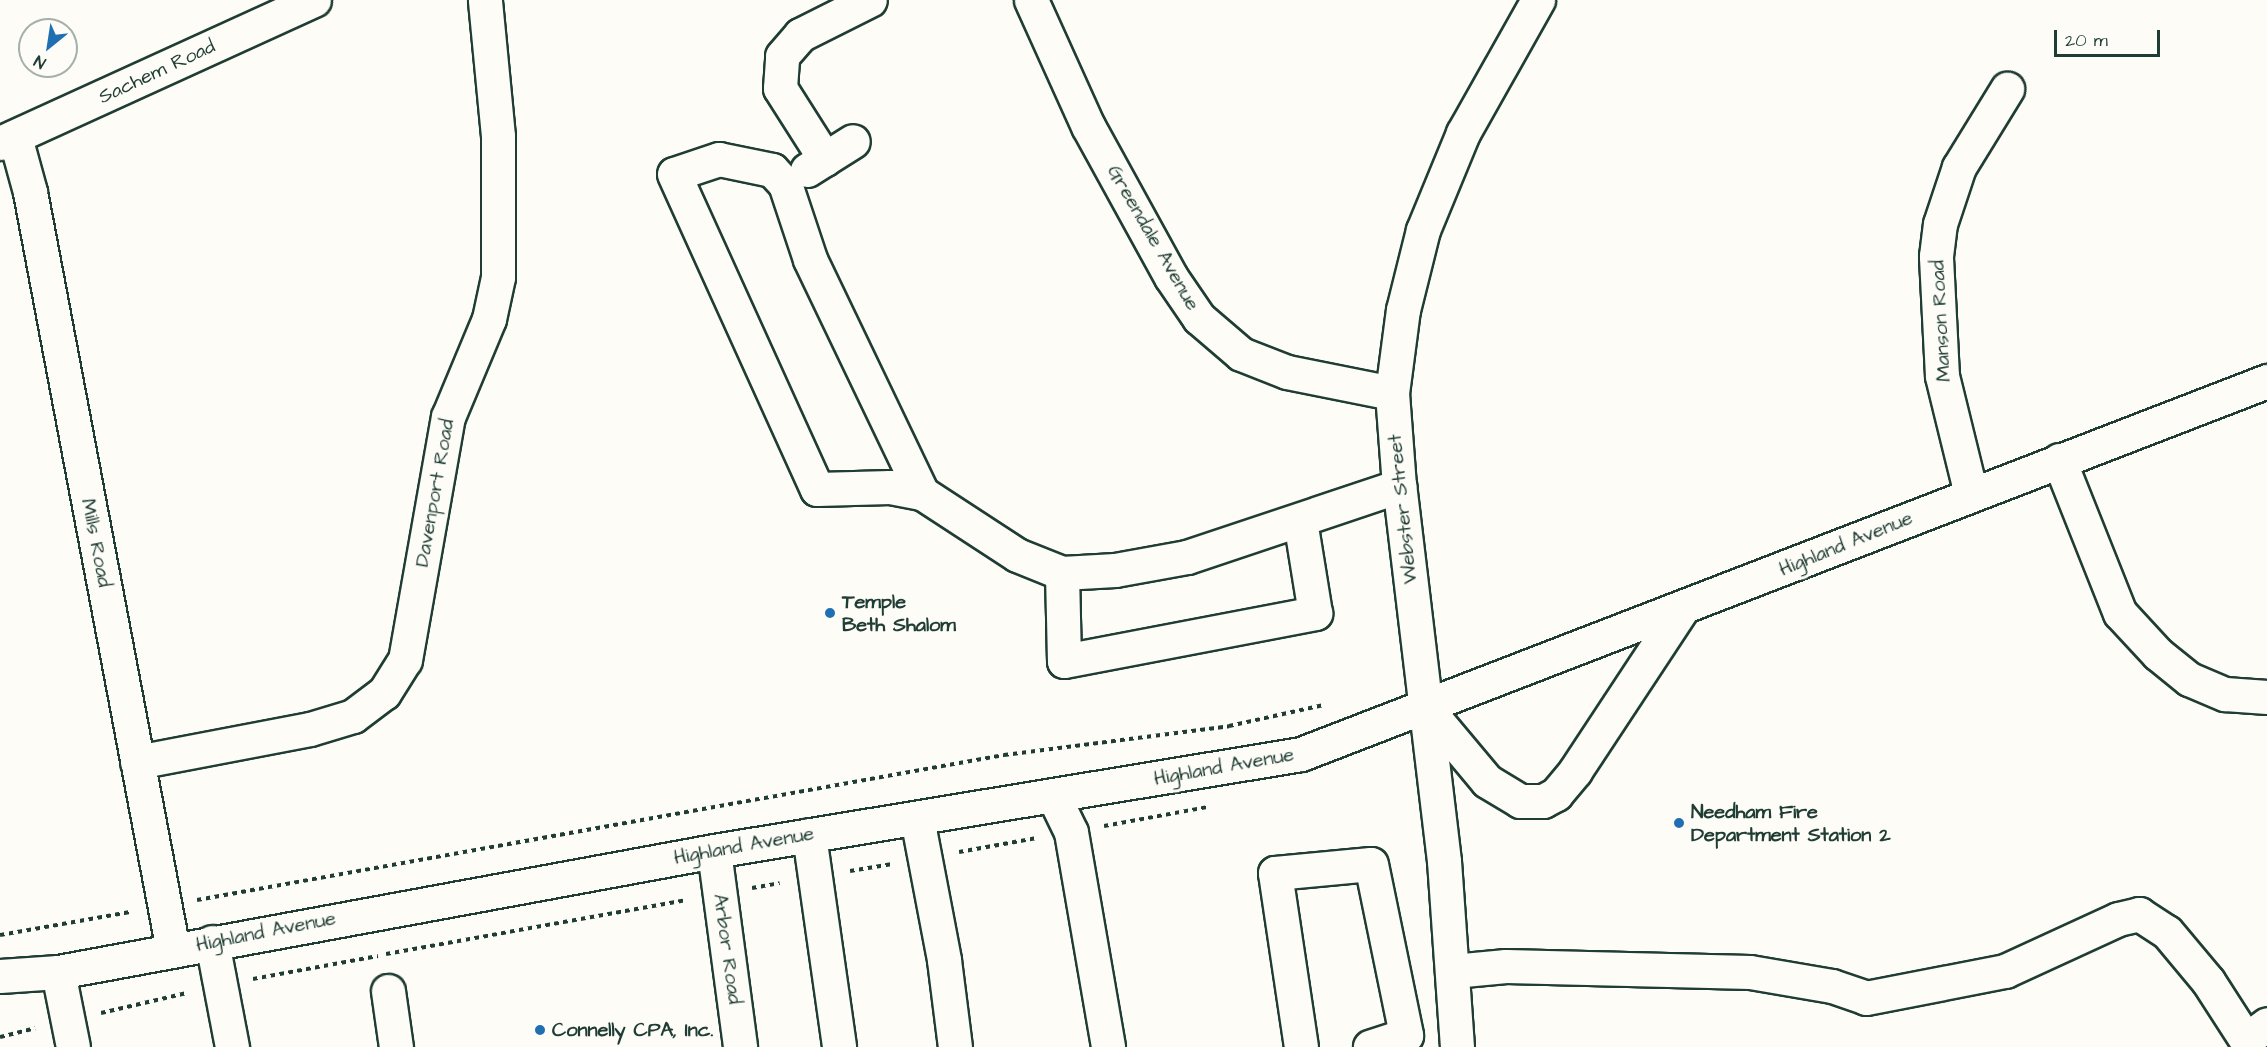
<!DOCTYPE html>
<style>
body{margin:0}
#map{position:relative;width:2267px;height:1047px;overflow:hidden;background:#fdfcf7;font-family:"Architects Daughter",sans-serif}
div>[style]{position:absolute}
.path>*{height:4px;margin-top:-2px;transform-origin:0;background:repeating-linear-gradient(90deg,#1f3d34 0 4.5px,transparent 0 9px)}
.roads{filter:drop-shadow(2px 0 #1f3d34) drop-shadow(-2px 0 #1f3d34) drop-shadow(0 2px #1f3d34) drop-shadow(0 -2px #1f3d34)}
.minor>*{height:33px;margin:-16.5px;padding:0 16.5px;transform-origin:16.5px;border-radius:16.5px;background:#fdfcf7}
.major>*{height:33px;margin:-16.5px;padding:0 16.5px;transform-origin:16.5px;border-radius:16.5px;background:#fdfcf7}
.dots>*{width:16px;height:16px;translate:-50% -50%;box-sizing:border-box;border:3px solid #fdfcf7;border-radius:50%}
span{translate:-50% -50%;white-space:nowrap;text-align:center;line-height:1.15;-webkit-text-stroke:6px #fdfcf7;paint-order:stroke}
.street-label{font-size:20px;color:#1f3d34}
.poi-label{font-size:20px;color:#1f3d34;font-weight:700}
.left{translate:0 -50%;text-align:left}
.north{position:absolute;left:18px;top:18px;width:60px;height:60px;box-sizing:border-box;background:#fdfcf7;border:2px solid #a4b0a9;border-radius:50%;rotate:210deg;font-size:16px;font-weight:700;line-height:24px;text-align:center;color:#1f3d34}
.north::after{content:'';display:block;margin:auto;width:21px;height:27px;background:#1f6fb2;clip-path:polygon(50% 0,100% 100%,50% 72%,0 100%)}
.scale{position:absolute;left:2054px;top:30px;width:106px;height:27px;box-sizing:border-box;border:3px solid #1f3d34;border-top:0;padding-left:8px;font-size:18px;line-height:21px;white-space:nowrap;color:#1f3d34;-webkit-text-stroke:4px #fdfcf7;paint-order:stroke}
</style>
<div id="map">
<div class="path">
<i style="left:1104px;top:826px;width:106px;rotate:-10.4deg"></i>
<i style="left:959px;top:852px;width:79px;rotate:-10.2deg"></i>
<i style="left:850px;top:871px;width:43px;rotate:-9.5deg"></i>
<i style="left:752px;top:888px;width:28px;rotate:-10deg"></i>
<i style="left:197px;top:900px;width:820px;rotate:-10.19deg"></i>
<i style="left:1004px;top:755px;width:227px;rotate:-7.3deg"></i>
<i style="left:1229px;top:726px;width:97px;rotate:-12.5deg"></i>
<i style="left:0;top:935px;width:132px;rotate:-10deg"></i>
<i style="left:386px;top:954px;width:304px;rotate:-10.2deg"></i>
<i style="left:253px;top:979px;width:127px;rotate:-10.4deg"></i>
<i style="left:101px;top:1013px;width:88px;rotate:-13.1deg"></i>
<i style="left:0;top:1037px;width:36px;rotate:-14deg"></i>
</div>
<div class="roads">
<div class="minor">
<i style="left:1031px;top:0;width:138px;rotate:65.7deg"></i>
<i style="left:1088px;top:126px;width:172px;rotate:61.2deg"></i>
<i style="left:1171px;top:277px;width:50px;rotate:55.7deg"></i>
<i style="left:1199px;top:318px;width:55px;rotate:40.6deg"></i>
<i style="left:1241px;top:354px;width:49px;rotate:21.4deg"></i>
<i style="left:1287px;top:372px;width:107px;rotate:11.3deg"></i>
<i style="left:15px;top:137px;width:57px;rotate:74.7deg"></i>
<i style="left:30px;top:192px;width:771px;rotate:79.32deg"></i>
<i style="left:0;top:143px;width:345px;rotate:-24.5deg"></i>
<i style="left:825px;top:159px;width:84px;rotate:-122.4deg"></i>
<i style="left:780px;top:88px;width:32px;rotate:-86deg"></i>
<i style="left:782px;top:56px;width:28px;rotate:-49deg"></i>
<i style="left:800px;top:35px;width:78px;rotate:-26.6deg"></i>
<i style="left:807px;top:170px;width:54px;rotate:-32.2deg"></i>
<i style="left:2059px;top:460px;width:165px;rotate:68.3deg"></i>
<i style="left:2120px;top:613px;width:56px;rotate:47.2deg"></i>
<i style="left:2158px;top:654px;width:40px;rotate:39deg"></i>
<i style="left:2189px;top:679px;width:39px;rotate:23deg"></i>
<i style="left:2225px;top:694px;width:42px;rotate:4.1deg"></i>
<i style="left:922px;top:493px;width:259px;rotate:-115.6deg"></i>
<i style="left:810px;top:259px;width:79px;rotate:-108.4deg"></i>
<i style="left:785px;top:184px;width:19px;rotate:-133deg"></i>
<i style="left:772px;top:170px;width:54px;rotate:-168.3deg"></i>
<i style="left:719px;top:159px;width:47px;rotate:161.6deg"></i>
<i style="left:674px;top:174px;width:346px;rotate:65.6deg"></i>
<i style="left:817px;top:489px;width:73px;rotate:-1.6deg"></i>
<i style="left:890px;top:487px;width:33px;rotate:11deg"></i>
<i style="left:922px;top:493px;width:113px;rotate:33.1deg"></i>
<i style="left:1017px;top:555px;width:48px;rotate:21.8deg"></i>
<i style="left:1062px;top:573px;width:53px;rotate:-3.2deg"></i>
<i style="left:1115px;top:570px;width:73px;rotate:-10.2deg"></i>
<i style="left:1187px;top:557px;width:224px;rotate:-18.5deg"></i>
<i style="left:1971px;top:494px;width:122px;rotate:-103.8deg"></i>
<i style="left:1942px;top:376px;width:120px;rotate:-92.9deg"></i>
<i style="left:1936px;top:256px;width:32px;rotate:-83deg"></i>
<i style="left:1940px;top:224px;width:60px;rotate:-71.6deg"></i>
<i style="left:1959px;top:167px;width:92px;rotate:-58.4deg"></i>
<i style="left:1062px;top:573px;width:88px;rotate:88.7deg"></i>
<i style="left:1064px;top:661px;width:256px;rotate:-10.8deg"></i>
<i style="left:1315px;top:613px;width:94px;rotate:-99.2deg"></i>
<i style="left:1426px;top:708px;width:95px;rotate:50.1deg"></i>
<i style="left:1487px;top:781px;width:39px;rotate:31deg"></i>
<i style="left:1520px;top:801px;width:23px"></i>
<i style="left:1543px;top:801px;width:15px;rotate:-28deg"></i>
<i style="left:1556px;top:794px;width:30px;rotate:-50deg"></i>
<i style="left:1575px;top:771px;width:193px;rotate:-56.6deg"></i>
<i style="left:137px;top:762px;width:176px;rotate:-10.8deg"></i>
<i style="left:310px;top:729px;width:45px;rotate:-16.8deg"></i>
<i style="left:353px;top:716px;width:39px;rotate:-37deg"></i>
<i style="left:384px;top:693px;width:39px;rotate:-58deg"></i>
<i style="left:405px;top:660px;width:247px;rotate:-80deg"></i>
<i style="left:448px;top:417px;width:106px;rotate:-67.3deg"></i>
<i style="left:489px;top:319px;width:43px;rotate:-77.9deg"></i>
<i style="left:498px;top:277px;width:141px;rotate:-90deg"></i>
<i style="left:498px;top:136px;width:137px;rotate:-95.5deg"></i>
<i style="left:1053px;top:795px;width:41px;rotate:64.1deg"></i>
<i style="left:1071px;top:832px;width:218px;rotate:80.2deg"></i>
<i style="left:917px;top:818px;width:145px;rotate:79.2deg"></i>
<i style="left:944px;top:960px;width:88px;rotate:82.8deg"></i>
<i style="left:809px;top:835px;width:214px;rotate:81.9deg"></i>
<i style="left:714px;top:851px;width:198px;rotate:82.4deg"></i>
<i style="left:212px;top:942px;width:107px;rotate:79.2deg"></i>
<i style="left:1453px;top:971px;width:53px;rotate:-5.4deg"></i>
<i style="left:1506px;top:966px;width:244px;rotate:1.4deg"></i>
<i style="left:1750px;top:972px;width:83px;rotate:9.7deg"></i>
<i style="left:1832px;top:986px;width:36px;rotate:19deg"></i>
<i style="left:1866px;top:998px;width:142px;rotate:-11deg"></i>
<i style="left:2005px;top:971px;width:124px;rotate:-24.7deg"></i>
<i style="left:2118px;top:919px;width:22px;rotate:-13deg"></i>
<i style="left:2139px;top:914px;width:33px;rotate:33deg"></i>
<i style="left:2167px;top:932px;width:64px;rotate:50.1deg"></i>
<i style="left:2208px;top:981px;width:70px;rotate:57.2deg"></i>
<i style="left:2246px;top:1040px;width:26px;rotate:-37deg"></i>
<i style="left:58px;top:972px;width:76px;rotate:78.7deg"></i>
<i style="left:388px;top:991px;width:57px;rotate:81.9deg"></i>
<i style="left:1301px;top:1047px;width:176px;rotate:-98.5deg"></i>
<i style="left:1275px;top:873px;width:96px;rotate:-5.4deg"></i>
<i style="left:1371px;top:864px;width:175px;rotate:78.4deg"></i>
<i style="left:1406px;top:1035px;width:38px;rotate:162deg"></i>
<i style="left:1457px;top:1047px;width:186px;rotate:-94deg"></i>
<i style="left:1444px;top:861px;width:378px;rotate:-96.8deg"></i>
<i style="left:1399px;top:486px;width:93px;rotate:-94.3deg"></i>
<i style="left:1392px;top:393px;width:84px;rotate:-82.5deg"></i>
<i style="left:1403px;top:310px;width:82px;rotate:-76deg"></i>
<i style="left:1423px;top:230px;width:105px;rotate:-67.6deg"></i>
<i style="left:1463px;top:133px;width:153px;rotate:-60.6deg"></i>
</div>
<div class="major">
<i style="left:0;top:976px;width:58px;rotate:-3.9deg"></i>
<i style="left:58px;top:972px;width:667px;rotate:-10.45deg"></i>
<i style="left:714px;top:851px;width:595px;rotate:-9.38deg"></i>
<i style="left:1301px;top:754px;width:1036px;rotate:-21.11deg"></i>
</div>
</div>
<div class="dots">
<i style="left:830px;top:613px;background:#1f6fb2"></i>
<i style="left:1679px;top:823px;background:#1f6fb2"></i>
<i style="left:540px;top:1030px;background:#1f6fb2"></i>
</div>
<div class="street-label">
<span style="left:157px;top:72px;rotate:-25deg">Sachem Road</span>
<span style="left:1153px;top:238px;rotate:60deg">Greendale Avenue</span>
<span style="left:1941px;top:321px;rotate:-93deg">Manson Road</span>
<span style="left:435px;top:493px;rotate:-80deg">Davenport Road</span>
<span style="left:1403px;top:509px;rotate:-96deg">Webster Street</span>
<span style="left:96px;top:543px;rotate:79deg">Mills Road</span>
<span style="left:1846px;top:544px;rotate:-22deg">Highland Avenue</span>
<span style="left:1224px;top:767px;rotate:-10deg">Highland Avenue</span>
<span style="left:744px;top:846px;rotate:-10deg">Highland Avenue</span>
<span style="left:266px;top:932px;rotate:-11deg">Highland Avenue</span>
<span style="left:727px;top:949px;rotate:82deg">Arbor Road</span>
</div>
<div class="poi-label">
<span class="left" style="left:842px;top:614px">Temple<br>Beth Shalom</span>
<span class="left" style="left:1691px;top:824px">Needham Fire<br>Department Station 2</span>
<span class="left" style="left:552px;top:1030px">Connelly CPA, Inc.</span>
</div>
<div class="north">N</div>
<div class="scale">20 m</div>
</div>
